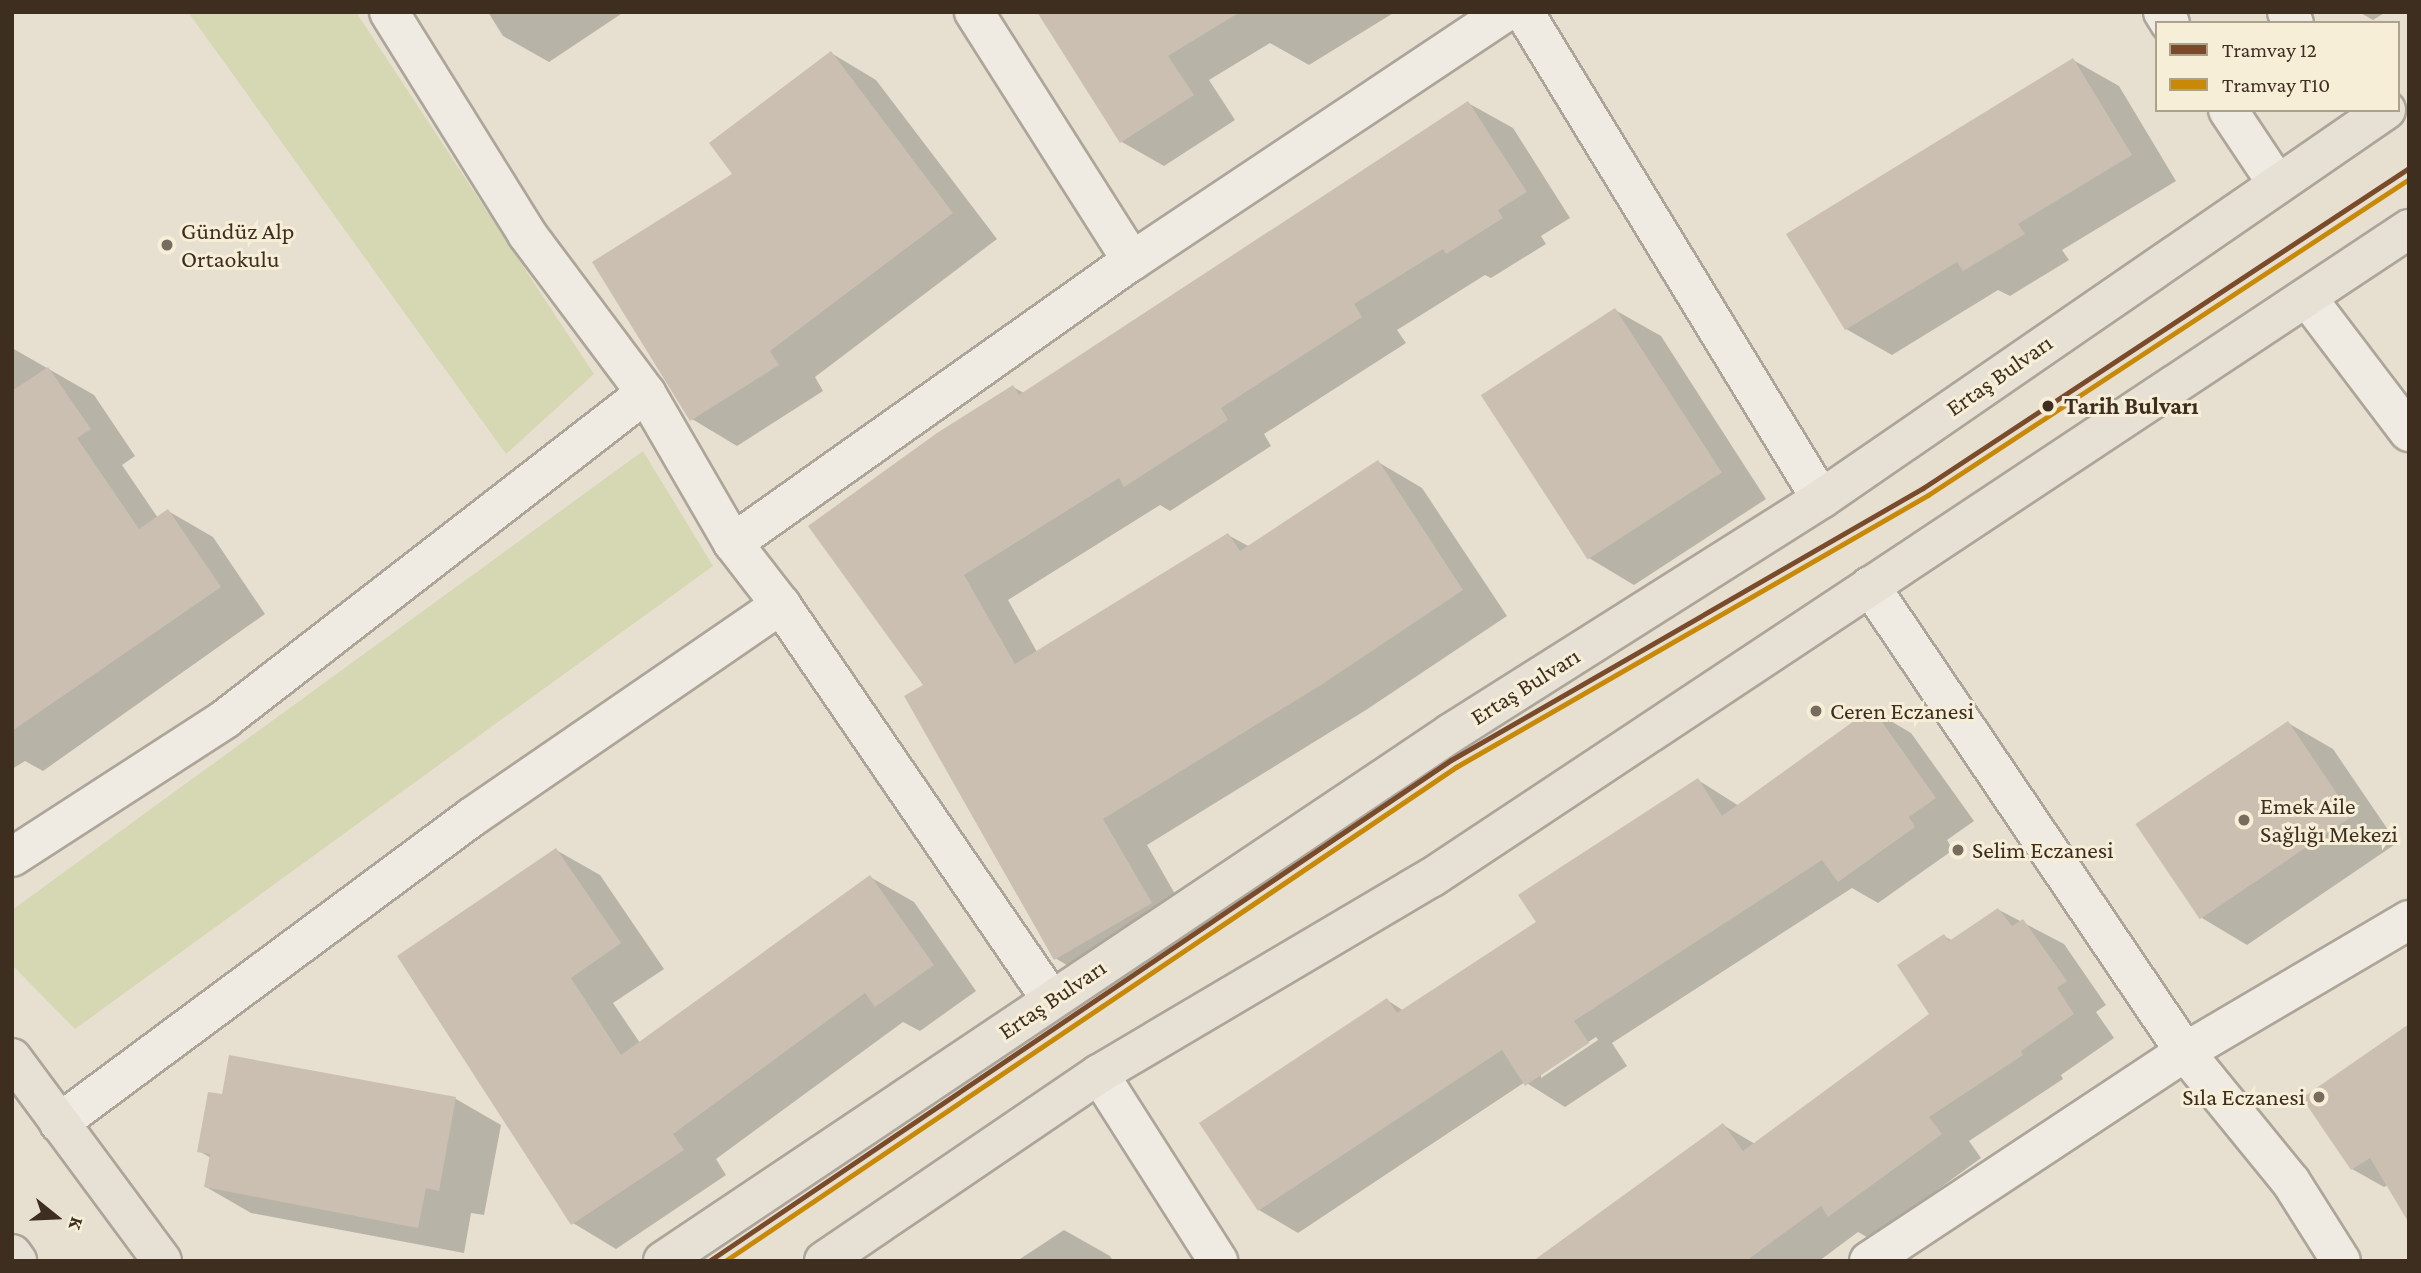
<!DOCTYPE html>
<meta charset="utf-8">
<style>
body{margin:0}
#map{position:relative;width:2421px;height:1273px;overflow:hidden;background:#e7e0d1;font-family:"Crimson Pro",serif}
div>[style]{position:absolute}
.green>*{inset:0;background:#d6d7b3}
.shadow>*{inset:0;background:#0003}
.building>*{inset:0;background:#cbbfb2;transform-origin:0 0}
.roads{filter:drop-shadow(2px 0 #ada599) drop-shadow(-2px 0 #ada599) drop-shadow(0 2px #ada599) drop-shadow(0 -2px #ada599)}
.minor>*{height:38px;margin:-19px;padding:0 19px;transform-origin:19px;border-radius:19px;background:#efebe3}
.major>*{height:38px;margin:-19px;padding:0 19px;transform-origin:19px;border-radius:19px;background:#e6e1d4}
.tram-1>*{height:5px;margin:-2.5px;padding:0 2.5px;transform-origin:2.5px;border-radius:2.5px;background:#7a4b2a}
.tram-2>*{height:5px;margin:-2.5px;padding:0 2.5px;transform-origin:2.5px;border-radius:2.5px;background:#c88808}
.dots>*{width:19px;height:19px;translate:-50% -50%;box-sizing:border-box;border:4px solid #f7eed8;border-radius:50%}
span{translate:-50% -50%;white-space:nowrap;text-align:center;line-height:1.15;-webkit-text-stroke:6px #f7eed8;paint-order:stroke}
.poi-label{font-size:24px;color:#3d2e20}
.left{translate:0 -50%;text-align:left}
.right{translate:-100% -50%;text-align:right}
.street-label{font-size:24px;color:#3d2e20}
.stop-label{font-size:24px;color:#3d2e20;font-weight:700}
.frame{position:absolute;inset:0;border:14px solid #3d2e20;pointer-events:none}
.legend{position:absolute;left:2155px;top:21px;width:245px;height:91px;box-sizing:border-box;background:#f7eed8;border:2px solid #ada18e;margin:0;padding:9px 12px;list-style:none;font-size:21px;color:#3d2e20}
.legend li{display:flex;align-items:center;gap:14px;height:35px}
.legend b{width:35px;border:2px solid #ada18e}
.north{position:absolute;left:21px;top:1182px;width:70px;height:70px;-webkit-text-stroke:5px #f7eed8;paint-order:stroke;rotate:108deg;font-size:19px;font-weight:700;line-height:28px;text-align:center;color:#3d2e20}
.north::after{content:'';display:block;margin:auto;width:24px;height:32px;background:#3d2e20;clip-path:polygon(50% 0,100% 100%,50% 72%,0 100%)}
</style>
<div id="map">
<div class="green">
<i style="clip-path:polygon(188px 12px,356px 12px,594px 374px,506px 454px)"></i>
<i style="clip-path:polygon(643px 451px,713px 566px,75px 1029px,12px 965px,12px 910px)"></i>
</div>
<div class="shadow">
<i style="clip-path:polygon(488px 12px,624px 12px,549px 62px,503px 36px)"></i>
<i style="clip-path:polygon(1039px 12px,1395px 12px,1309px 65px,1270px 43px,1209px 80px,1235px 120px,1164px 166px,1122px 142px)"></i>
<i style="clip-path:polygon(2359px 12px,2386px 12px,2373px 20px)"></i>
<i style="clip-path:polygon(831px 53px,876px 80px,997px 239px,815px 377px,823px 391px,737px 446px,692px 419px,753px 208px)"></i>
<i style="clip-path:polygon(2073px 60px,2119px 86px,2176px 181px,2062px 250px,2069px 260px,2010px 296px,1998px 290px,1892px 355px,1846px 329px)"></i>
<i style="clip-path:polygon(1468px 103px,1513px 128px,1570px 218px,1541px 236px,1546px 244px,1491px 278px,1485px 275px,1397px 330px,1406px 343px,1264px 434px,1271px 446px,1170px 511px,1160px 505px,1008px 600px,1037px 652px,1228px 535px,1250px 547px,1378px 462px,1422px 488px,1507px 616px,1366px 710px,1147px 845px,1195px 929px,1099px 984px,1055px 958px,926px 686px,1013px 387px,1024px 393px)"></i>
<i style="clip-path:polygon(1615px 310px,1661px 336px,1766px 499px,1634px 585px,1589px 558px)"></i>
<i style="clip-path:polygon(12px 348px,94px 395px,135px 456px,122px 465px,158px 518px,168px 511px,213px 537px,265px 614px,43px 771px,25px 761px,12px 769px)"></i>
<i style="clip-path:polygon(evenodd,1872px 710px,1911px 733px,1974px 821px,1947px 840px,1953px 850px,1878px 903px,1852px 888px,1612px 1043px,1627px 1066px,1565px 1107px,1525px 1082px,1298px 1233px,1259px 1210px,1387px 1000px,1404px 1011px,1538px 923px,1698px 780px,1739px 806px,1872px 710px,1596px 1037px,1598px 1040px,1541px 1078px,1541px 1073px,1596px 1037px)"></i>
<i style="clip-path:polygon(2288px 723px,2333px 749px,2397px 843px,2247px 945px,2202px 918px)"></i>
<i style="clip-path:polygon(556px 850px,600px 875px,664px 969px,613px 1003px,640px 1043px,870px 877px,914px 902px,976px 991px,920px 1031px,903px 1022px,716px 1159px,726px 1175px,616px 1249px,573px 1223px)"></i>
<i style="clip-path:polygon(1999px 910px,2064px 944px,2106px 1005px,2096px 1012px,2114px 1038px,2061px 1075px,2063px 1079px,1969px 1141px,1981px 1158px,1870px 1239px,1858px 1232px,1819px 1261px,1536px 1261px,1723px 1125px,1755px 1144px,1932px 1014px,1944px 936px,1953px 941px)"></i>
<i style="clip-path:polygon(2409px 1042px,2388px 1185px,2384px 1187px,2352px 1169px)"></i>
<i style="clip-path:polygon(223px 1096px,456px 1099px,501px 1125px,484px 1215px,471px 1213px,464px 1253px,251px 1213px,206px 1187px,211px 1158px,199px 1151px)"></i>
<i style="clip-path:polygon(1064px 1230px,1110px 1256px,1113px 1261px,1017px 1261px)"></i>
</div>
<div class="building">
<i style="clip-path:polygon(1037px 12px,1240px 12px,1168px 56px,1194px 95px,1120px 143px)"></i>
<i style="clip-path:polygon(831px 51px,953px 213px,770px 351px,779px 365px,690px 421px,592px 262px,732px 174px,709px 143px)"></i>
<i style="clip-path:polygon(2073px 58px,2132px 155px,2018px 224px,2025px 234px,1963px 271px,1957px 262px,1845px 330px,1786px 234px)"></i>
<i style="clip-path:polygon(1468px 101px,1527px 192px,1498px 210px,1503px 218px,1446px 254px,1443px 249px,1354px 304px,1362px 317px,1221px 408px,1228px 420px,1124px 487px,1119px 478px,964px 575px,1015px 664px,1228px 533px,1240px 551px,1378px 460px,1463px 590px,1321px 685px,1103px 819px,1152px 903px,1054px 960px,904px 696px,923px 685px,808px 526px,937px 433px,1013px 385px,1019px 395px)"></i>
<i style="left:1615px;top:308px;width:196px;height:160px;rotate:57deg"></i>
<i style="clip-path:polygon(48px 367px,91px 429px,77px 438px,139px 529px,168px 509px,221px 587px,12px 731px,12px 391px)"></i>
<i style="clip-path:polygon(1872px 708px,1936px 798px,1909px 817px,1915px 827px,1838px 882px,1822px 860px,1574px 1021px,1589px 1043px,1525px 1086px,1502px 1050px,1258px 1211px,1199px 1123px,1387px 998px,1397px 1013px,1536px 922px,1518px 895px,1698px 778px,1722px 816px)"></i>
<i style="left:2288px;top:721px;width:115px;height:184px;rotate:56deg"></i>
<i style="clip-path:polygon(556px 848px,621px 943px,571px 978px,621px 1055px,870px 875px,934px 965px,875px 1007px,865px 993px,673px 1134px,684px 1150px,571px 1225px,397px 956px)"></i>
<i style="clip-path:polygon(1998px 908px,2012px 926px,2023px 919px,2067px 981px,2057px 988px,2074px 1014px,2021px 1051px,2023px 1055px,1929px 1117px,1942px 1134px,1828px 1217px,1821px 1206px,1746px 1261px,1533px 1261px,1723px 1123px,1743px 1151px,1929px 1014px,1897px 965px,1944px 934px,1949px 941px)"></i>
<i style="clip-path:polygon(2409px 1024px,2409px 1223px,2370px 1158px,2351px 1170px,2302px 1098px)"></i>
<i style="clip-path:polygon(229px 1055px,456px 1097px,439px 1191px,426px 1188px,418px 1228px,204px 1187px,210px 1154px,197px 1152px,208px 1092px,222px 1094px)"></i>
</div>
<div class="roads">
<div class="minor">
<i style="left:389px;top:12px;width:261px;rotate:58.1deg"></i>
<i style="left:527px;top:234px;width:199px;rotate:53.2deg"></i>
<i style="left:646px;top:393px;width:173px;rotate:59.9deg"></i>
<i style="left:733px;top:543px;width:78px;rotate:52.3deg"></i>
<i style="left:781px;top:605px;width:478px;rotate:55.6deg"></i>
<i style="left:1524px;top:12px;width:570px;rotate:58.62deg"></i>
<i style="left:2163px;top:12px;width:13px;rotate:58deg"></i>
<i style="left:2287px;top:12px;width:13px;rotate:58deg"></i>
<i style="left:2228px;top:110px;width:87px;rotate:56.3deg"></i>
<i style="left:1132px;top:261px;width:448px;rotate:-33.7deg"></i>
<i style="left:2308px;top:299px;width:167px;rotate:52.8deg"></i>
<i style="left:733px;top:543px;width:489px;rotate:-35.3deg"></i>
<i style="left:1132px;top:261px;width:295px;rotate:-122.4deg"></i>
<i style="left:1870px;top:586px;width:562px;rotate:55.94deg"></i>
<i style="left:2185px;top:1052px;width:168px;rotate:50.8deg"></i>
<i style="left:2291px;top:1182px;width:93px;rotate:57.7deg"></i>
<i style="left:12px;top:857px;width:254px;rotate:-32.9deg"></i>
<i style="left:225px;top:719px;width:532px;rotate:-37.75deg"></i>
<i style="left:1099px;top:1074px;width:222px;rotate:57.5deg"></i>
<i style="left:59px;top:1123px;width:514px;rotate:-36.54deg"></i>
<i style="left:472px;top:817px;width:375px;rotate:-34.5deg"></i>
<i style="left:1869px;top:1261px;width:379px;rotate:-33.5deg"></i>
<i style="left:2185px;top:1052px;width:260px;rotate:-30.5deg"></i>
</div>
<div class="major">
<i style="left:12px;top:1058px;width:252px;rotate:53.5deg"></i>
<i style="left:12px;top:1254px;width:9px;rotate:54deg"></i>
<i style="left:663px;top:1261px;width:949px;rotate:-33.82deg"></i>
<i style="left:1451px;top:733px;width:438px;rotate:-32.3deg"></i>
<i style="left:1821px;top:499px;width:686px;rotate:-34.55deg"></i>
<i style="left:824px;top:1261px;width:333px;rotate:-34.2deg"></i>
<i style="left:1099px;top:1074px;width:386px;rotate:-30.6deg"></i>
<i style="left:1431px;top:878px;width:1174px;rotate:-33.57deg"></i>
</div>
</div>
<div class="tram-1">
<i style="left:709px;top:1261px;width:895px;rotate:-34.03deg"></i>
<i style="left:1451px;top:760px;width:545px;rotate:-29.95deg"></i>
<i style="left:1923px;top:488px;width:582px;rotate:-33.36deg"></i>
</div>
<div class="tram-2">
<i style="left:725px;top:1261px;width:882px;rotate:-34.05deg"></i>
<i style="left:1456px;top:767px;width:545px;rotate:-29.95deg"></i>
<i style="left:1928px;top:495px;width:576px;rotate:-33.3deg"></i>
</div>
<div class="dots">
<i style="left:167px;top:245px;background:#786c5e"></i>
<i style="left:2048px;top:406px;background:#3d2e20"></i>
<i style="left:1816px;top:711px;background:#786c5e"></i>
<i style="left:2244px;top:820px;background:#786c5e"></i>
<i style="left:1958px;top:850px;background:#786c5e"></i>
<i style="left:2319px;top:1097px;background:#786c5e"></i>
</div>
<div class="poi-label">
<span class="left" style="left:181px;top:245px">Gündüz Alp<br>Ortaokulu</span>
<span class="left" style="left:1830px;top:711px">Ceren Eczanesi</span>
<span class="left" style="left:2260px;top:820px">Emek Aile<br>Sağlığı Mekezi</span>
<span class="left" style="left:1972px;top:850px">Selim Eczanesi</span>
<span class="right" style="left:2305px;top:1097px">Sıla Eczanesi</span>
</div>
<div class="street-label">
<span style="left:1999px;top:375px;rotate:-35deg">Ertaş Bulvarı</span>
<span style="left:1525px;top:686px;rotate:-32deg">Ertaş Bulvarı</span>
<span style="left:1052px;top:999px;rotate:-34deg">Ertaş Bulvarı</span>
</div>
<div class="stop-label">
<span class="left" style="left:2064px;top:406px">Tarih Bulvarı</span>
</div>
<div class="frame"></div>
<ul class="legend">
<li><b style="height:9px;background:#7a4b2a"></b>Tramvay 12</li>
<li><b style="height:9px;background:#c88808"></b>Tramvay T10</li>
</ul>
<div class="north">K</div>
</div>
